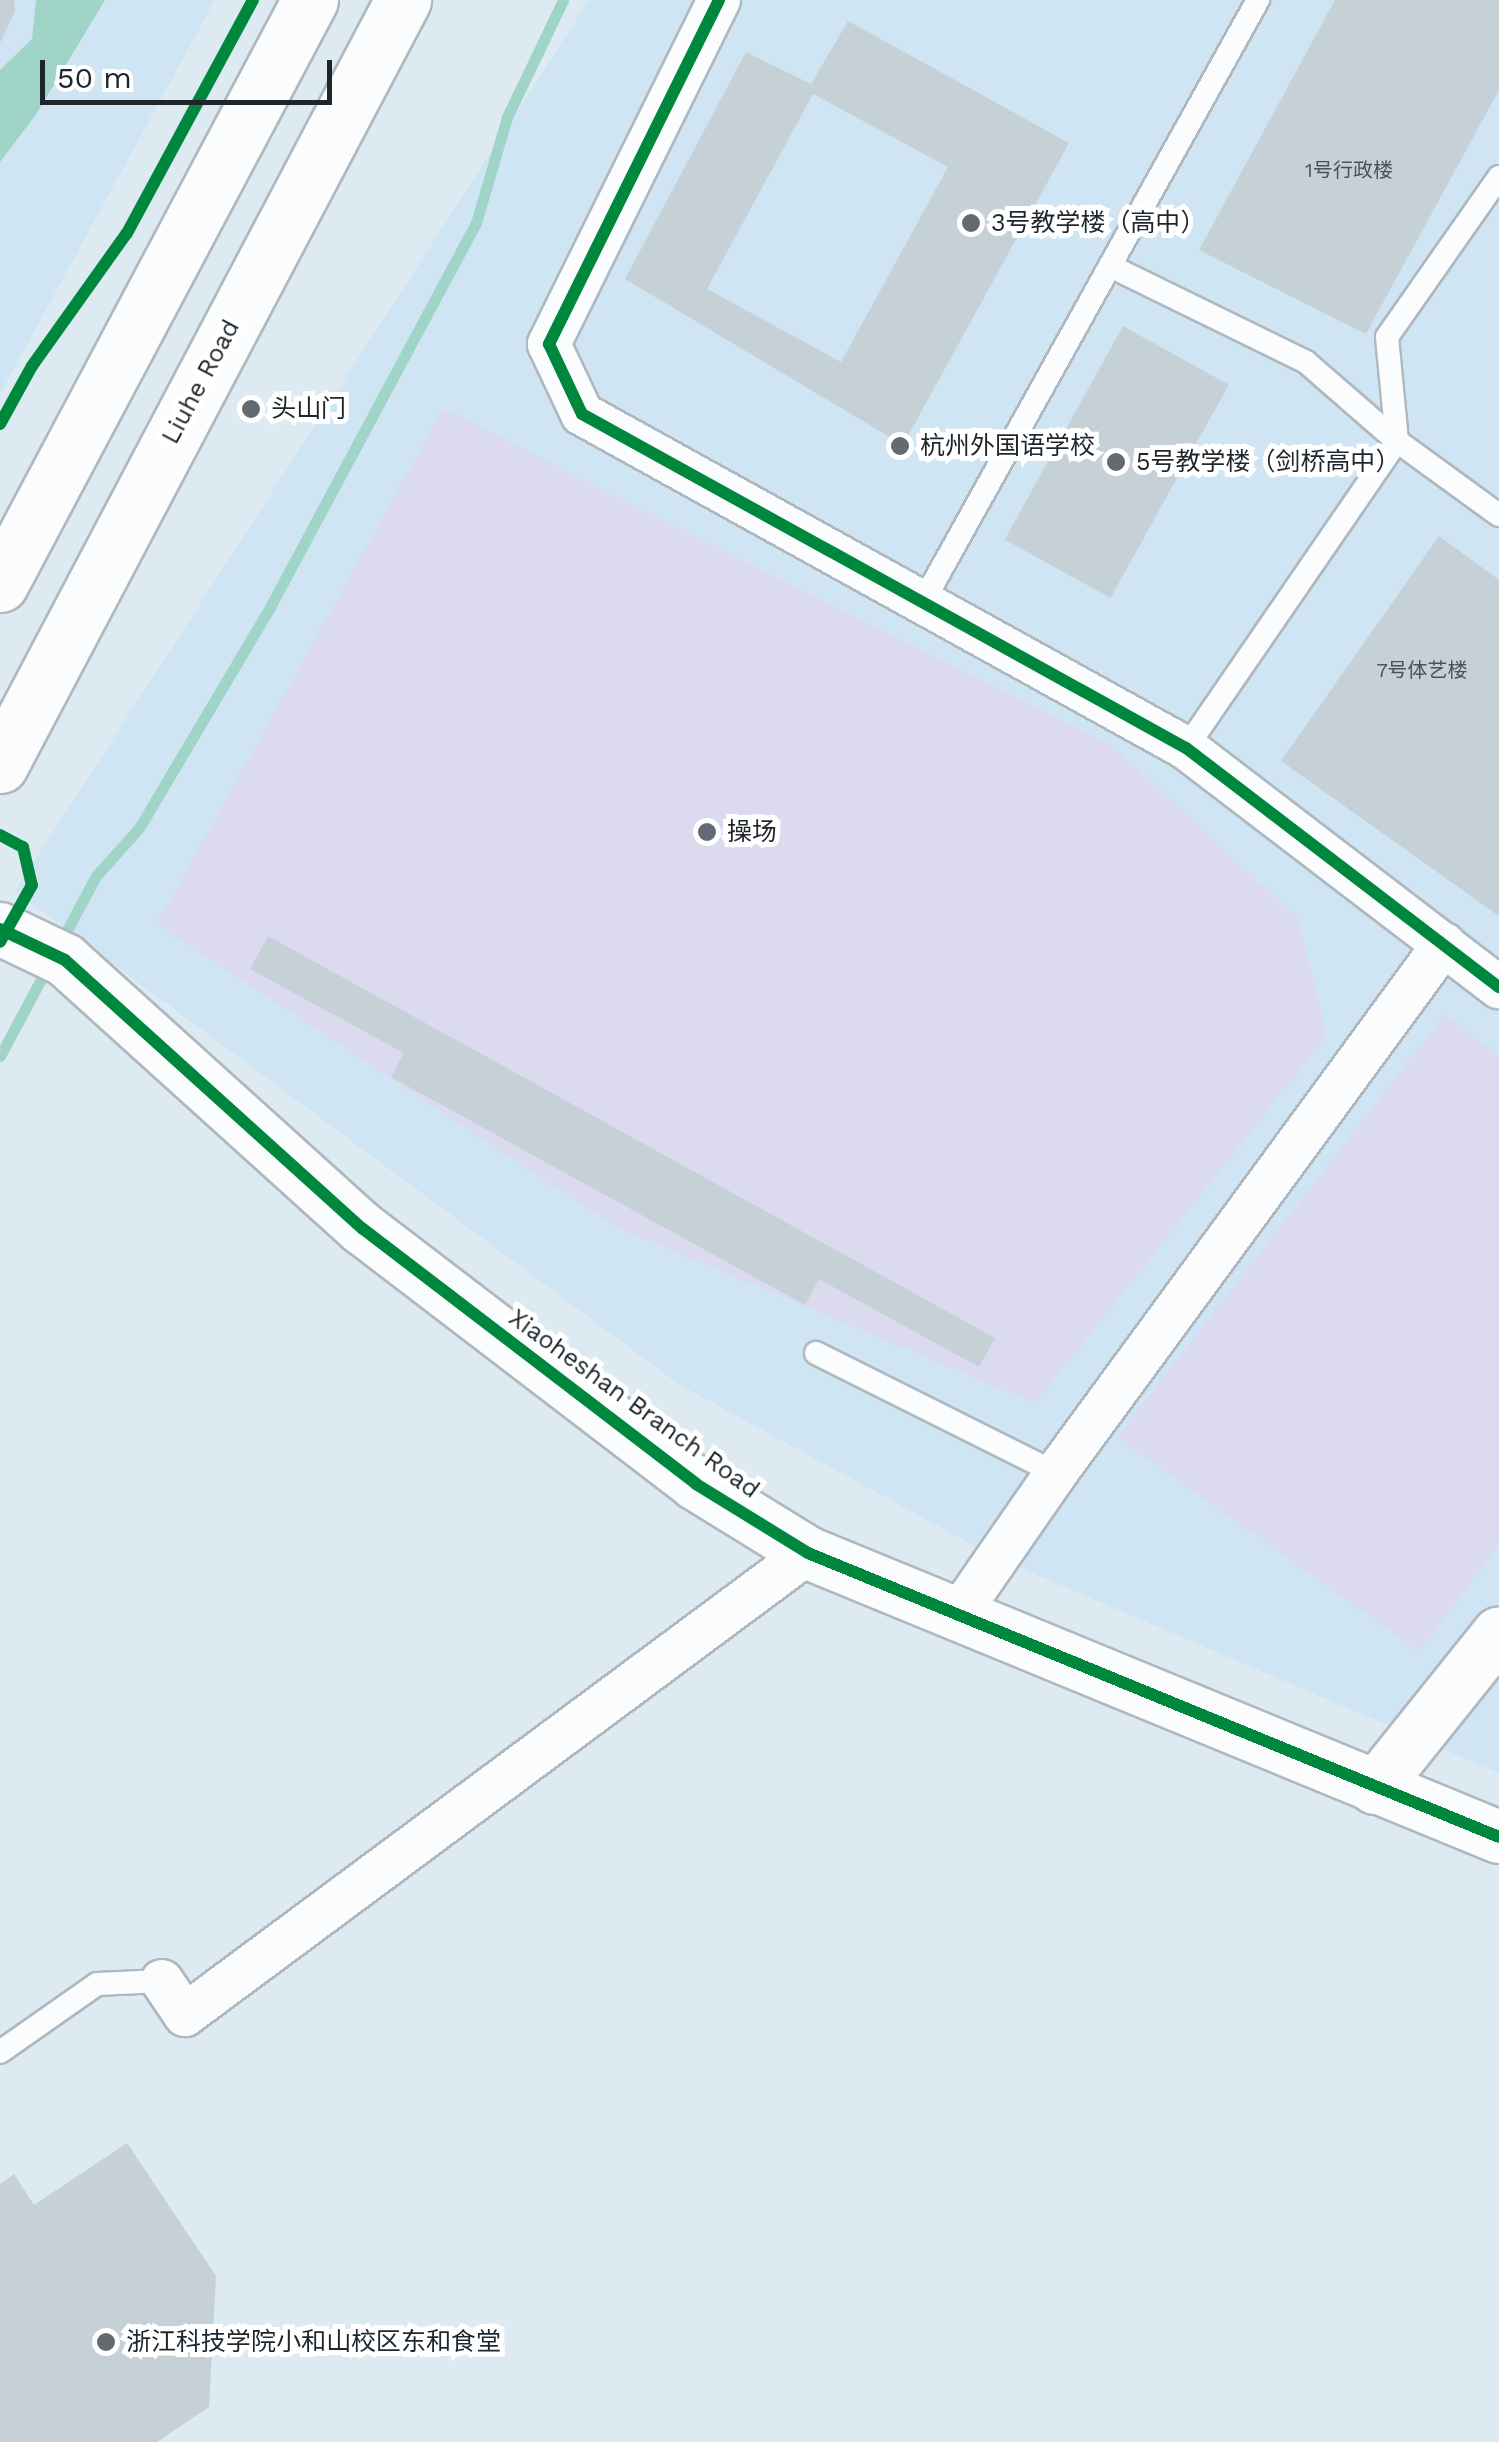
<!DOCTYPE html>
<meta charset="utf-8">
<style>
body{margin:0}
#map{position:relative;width:1499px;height:2442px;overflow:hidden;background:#ddeaf2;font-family:"Work Sans","Noto Sans SC",sans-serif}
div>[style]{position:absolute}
.built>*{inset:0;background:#cfe5f4}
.green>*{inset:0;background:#dbdaef}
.water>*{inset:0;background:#a0d4c7}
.stream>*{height:11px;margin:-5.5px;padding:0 5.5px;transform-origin:5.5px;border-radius:5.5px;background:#a0d4c7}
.building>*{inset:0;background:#c5d1d6;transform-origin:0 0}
.roads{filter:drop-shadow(2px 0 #aeb8be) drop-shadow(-2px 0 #aeb8be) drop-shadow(0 2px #aeb8be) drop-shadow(0 -2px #aeb8be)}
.service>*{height:22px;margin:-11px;padding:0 11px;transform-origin:11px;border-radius:11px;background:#fafcfd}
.minor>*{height:42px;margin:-21px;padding:0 21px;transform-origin:21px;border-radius:21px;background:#fafcfd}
.tertiary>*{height:52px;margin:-26px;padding:0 26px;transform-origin:26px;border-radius:26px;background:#fafcfd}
.secondary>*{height:55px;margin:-27.5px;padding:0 27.5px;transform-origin:27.5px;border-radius:27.5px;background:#fafcfd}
.cycleway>*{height:12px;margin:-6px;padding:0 6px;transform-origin:6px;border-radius:6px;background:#00873e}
.dots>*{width:28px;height:28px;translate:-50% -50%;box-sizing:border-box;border:5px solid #fff;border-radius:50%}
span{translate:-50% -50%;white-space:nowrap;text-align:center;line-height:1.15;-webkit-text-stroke:10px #fff;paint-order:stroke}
.number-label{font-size:20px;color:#4a5258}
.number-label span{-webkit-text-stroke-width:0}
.poi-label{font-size:25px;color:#1e262c}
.left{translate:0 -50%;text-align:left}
.street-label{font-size:25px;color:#1e262c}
.scale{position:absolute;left:40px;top:60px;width:292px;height:45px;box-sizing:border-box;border:5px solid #1e262c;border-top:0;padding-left:12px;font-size:30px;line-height:35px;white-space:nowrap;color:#1e262c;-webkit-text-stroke:8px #fff;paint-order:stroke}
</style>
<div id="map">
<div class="built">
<i style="clip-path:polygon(0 0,215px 0,0 394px)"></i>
<i style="clip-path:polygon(589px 0,1499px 0,1499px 1773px,995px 1557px,680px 1385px,15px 891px)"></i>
</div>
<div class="green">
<i style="clip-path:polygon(443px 409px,1113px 746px,1298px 919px,1327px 1035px,1035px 1403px,615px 1226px,157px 924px)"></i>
<i style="clip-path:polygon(1445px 1015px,1499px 1055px,1499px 1544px,1419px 1651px,1117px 1437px)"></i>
</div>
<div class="water">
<i style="clip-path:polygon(36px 0,105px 0,35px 116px,0 162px,0 70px,32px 39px)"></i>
</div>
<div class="stream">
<i style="left:59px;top:945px;width:78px;rotate:-61.8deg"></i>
<i style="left:96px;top:876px;width:64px;rotate:-48.1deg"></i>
<i style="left:139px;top:828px;width:257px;rotate:-59.3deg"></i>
<i style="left:270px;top:607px;width:436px;rotate:-61.8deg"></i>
<i style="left:476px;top:223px;width:110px;rotate:-73.7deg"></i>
<i style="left:507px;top:117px;width:130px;rotate:-64.4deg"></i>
<i style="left:0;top:1056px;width:102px;rotate:-61.9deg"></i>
</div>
<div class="building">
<i style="clip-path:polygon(0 0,14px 0,15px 12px,0 43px)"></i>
<i style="clip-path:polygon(1335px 0,1499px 0,1499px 90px,1366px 334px,1199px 250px)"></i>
<i style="clip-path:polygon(evenodd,848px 21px,1069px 143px,903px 445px,625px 279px,746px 52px,811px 84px,848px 21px,813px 94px,948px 167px,841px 362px,707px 289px,813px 94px)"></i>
<i style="left:1123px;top:326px;width:121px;height:244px;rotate:29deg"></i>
<i style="clip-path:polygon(1439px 536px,1499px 580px,1499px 916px,1281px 761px)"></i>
<i style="clip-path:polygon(268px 936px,995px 1338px,979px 1367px,819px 1279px,805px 1305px,391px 1077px,404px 1053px,250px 969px)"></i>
<i style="clip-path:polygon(127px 2143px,216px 2276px,209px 2407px,157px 2442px,0 2442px,0 2184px,14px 2174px,34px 2205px)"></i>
</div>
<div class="roads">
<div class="service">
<i style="left:1499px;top:177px;width:195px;rotate:125deg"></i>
<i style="left:1387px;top:337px;width:104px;rotate:84.5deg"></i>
<i style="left:1397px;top:441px;width:126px;rotate:36deg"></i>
<i style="left:1110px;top:266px;width:218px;rotate:26.1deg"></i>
<i style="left:1306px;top:362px;width:121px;rotate:41deg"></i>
<i style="left:1397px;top:441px;width:373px;rotate:124.5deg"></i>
<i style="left:924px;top:600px;width:687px;rotate:-60.9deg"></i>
<i style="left:816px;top:1353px;width:268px;rotate:26.6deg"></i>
<i style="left:0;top:2052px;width:118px;rotate:-35deg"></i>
<i style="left:97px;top:1984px;width:65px;rotate:-2.6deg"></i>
</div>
<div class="minor">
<i style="left:719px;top:0;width:384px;rotate:116.3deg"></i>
<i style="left:549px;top:344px;width:77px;rotate:64.8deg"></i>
<i style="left:582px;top:414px;width:690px;rotate:28.94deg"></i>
<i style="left:1186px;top:748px;width:394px;rotate:37.4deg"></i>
<i style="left:957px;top:1616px;width:174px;rotate:-55.3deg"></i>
<i style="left:1056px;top:1473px;width:656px;rotate:-53.74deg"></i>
<i style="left:162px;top:1981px;width:41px;rotate:55.9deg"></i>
<i style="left:185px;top:2015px;width:776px;rotate:-36.56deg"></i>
</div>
<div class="tertiary">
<i style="left:0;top:929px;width:72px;rotate:25.5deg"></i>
<i style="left:65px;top:960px;width:401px;rotate:42.1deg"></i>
<i style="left:363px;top:1229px;width:419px;rotate:37.4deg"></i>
<i style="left:696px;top:1484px;width:132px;rotate:31.6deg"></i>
<i style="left:808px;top:1553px;width:747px;rotate:22.34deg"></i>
<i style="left:1375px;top:1788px;width:198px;rotate:-51.3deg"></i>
</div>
<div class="secondary">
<i style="left:0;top:584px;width:661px;rotate:-62.04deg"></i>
<i style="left:0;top:765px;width:865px;rotate:-62.22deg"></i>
</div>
</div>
<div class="cycleway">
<i style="left:719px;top:0;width:384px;rotate:116.3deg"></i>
<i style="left:549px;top:344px;width:77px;rotate:64.8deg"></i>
<i style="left:582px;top:414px;width:690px;rotate:28.94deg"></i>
<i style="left:1186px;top:748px;width:394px;rotate:37.4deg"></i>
<i style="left:0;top:424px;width:66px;rotate:-61.1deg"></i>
<i style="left:32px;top:366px;width:163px;rotate:-54.5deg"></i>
<i style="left:127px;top:233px;width:265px;rotate:-61.6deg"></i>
<i style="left:0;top:835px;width:26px;rotate:28deg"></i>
<i style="left:23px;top:847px;width:39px;rotate:77deg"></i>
<i style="left:32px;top:885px;width:65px;rotate:119.3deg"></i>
<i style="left:0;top:929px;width:72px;rotate:25.5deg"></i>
<i style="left:65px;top:960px;width:401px;rotate:42.1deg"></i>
<i style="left:363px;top:1229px;width:419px;rotate:37.4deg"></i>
<i style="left:696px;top:1484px;width:132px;rotate:31.6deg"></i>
<i style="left:808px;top:1553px;width:747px;rotate:22.34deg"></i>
</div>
<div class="dots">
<i style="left:971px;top:223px;background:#616b71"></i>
<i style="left:251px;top:409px;background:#616b71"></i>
<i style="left:900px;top:446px;background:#616b71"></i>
<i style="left:1116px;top:462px;background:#616b71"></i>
<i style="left:707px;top:832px;background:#616b71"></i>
<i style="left:106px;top:2342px;background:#616b71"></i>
</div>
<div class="number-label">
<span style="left:1349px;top:170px">1号行政楼</span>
<span style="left:1422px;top:670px">7号体艺楼</span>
</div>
<div class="poi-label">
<span class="left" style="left:991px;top:223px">3号教学楼（高中）</span>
<span class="left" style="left:271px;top:409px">头山门</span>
<span class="left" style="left:920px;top:446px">杭州外国语学校</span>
<span class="left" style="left:1136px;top:462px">5号教学楼（剑桥高中）</span>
<span class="left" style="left:727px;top:832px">操场</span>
<span class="left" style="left:126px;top:2342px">浙江科技学院小和山校区东和食堂</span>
</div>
<div class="street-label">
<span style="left:201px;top:382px;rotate:-62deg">Liuhe Road</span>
<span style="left:634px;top:1404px;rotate:36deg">Xiaoheshan Branch Road</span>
</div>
<div class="scale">50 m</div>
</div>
